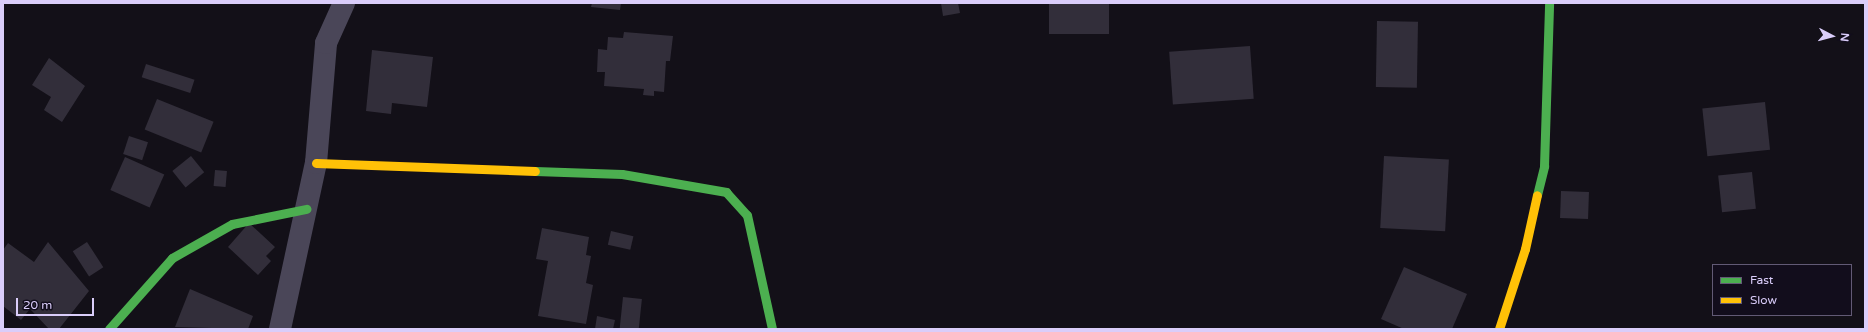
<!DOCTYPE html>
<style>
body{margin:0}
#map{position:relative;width:1868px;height:332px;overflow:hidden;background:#131018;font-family:"Varela Round",sans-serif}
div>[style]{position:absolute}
.building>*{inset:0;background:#322e3a;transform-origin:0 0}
.street>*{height:22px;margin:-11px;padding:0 11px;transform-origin:11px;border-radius:11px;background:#4a4658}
.fast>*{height:9px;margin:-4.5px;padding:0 4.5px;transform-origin:4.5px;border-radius:4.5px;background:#4caf50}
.slow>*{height:9px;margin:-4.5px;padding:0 4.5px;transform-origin:4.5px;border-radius:4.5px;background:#ffc107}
span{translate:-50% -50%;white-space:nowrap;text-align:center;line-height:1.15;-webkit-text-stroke:4px #120d1c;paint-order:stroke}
.frame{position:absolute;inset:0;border:4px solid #dacdfa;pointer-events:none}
.legend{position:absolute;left:1712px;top:264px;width:140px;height:52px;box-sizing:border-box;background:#120d1c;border:1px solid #625a75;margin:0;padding:5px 7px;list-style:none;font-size:12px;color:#dacdfa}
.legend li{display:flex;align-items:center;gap:8px;height:20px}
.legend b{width:20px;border:1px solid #625a75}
.north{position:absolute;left:1812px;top:16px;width:40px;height:40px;-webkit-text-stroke:3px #120d1c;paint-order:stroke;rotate:96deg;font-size:11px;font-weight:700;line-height:16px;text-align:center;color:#dacdfa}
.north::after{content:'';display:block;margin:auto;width:14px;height:18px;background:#dacdfa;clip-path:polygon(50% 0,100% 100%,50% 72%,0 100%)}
.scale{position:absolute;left:16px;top:298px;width:78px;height:18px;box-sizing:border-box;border:2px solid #dacdfa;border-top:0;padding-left:5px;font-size:12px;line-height:14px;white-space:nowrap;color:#dacdfa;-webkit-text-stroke:3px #120d1c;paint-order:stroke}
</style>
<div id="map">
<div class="building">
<i style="clip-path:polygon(592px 3px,621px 3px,620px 10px,591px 7px)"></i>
<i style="clip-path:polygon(941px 3px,958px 3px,960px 13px,943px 16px)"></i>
<i style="left:1049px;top:3px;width:60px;height:31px"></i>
<i style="left:1377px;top:21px;width:41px;height:66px;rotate:1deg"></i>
<i style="clip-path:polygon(624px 32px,673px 36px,670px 61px,666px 61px,664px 92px,654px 91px,654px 96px,643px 95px,644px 89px,604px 86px,605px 72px,597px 72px,598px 49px,607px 50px,608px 37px,623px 38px)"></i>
<i style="left:1250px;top:46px;width:53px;height:81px;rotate:86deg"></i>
<i style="clip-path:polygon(372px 50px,433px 57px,427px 107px,392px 103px,391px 114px,366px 111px)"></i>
<i style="clip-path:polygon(49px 58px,85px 86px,62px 122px,44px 110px,51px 97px,32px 85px)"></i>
<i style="left:146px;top:64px;width:51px;height:14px;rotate:18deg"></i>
<i style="left:157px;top:99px;width:61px;height:33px;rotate:22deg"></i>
<i style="left:1765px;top:102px;width:48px;height:63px;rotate:84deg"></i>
<i style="left:129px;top:136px;width:20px;height:19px;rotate:18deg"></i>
<i style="left:191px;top:156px;width:21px;height:24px;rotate:51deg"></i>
<i style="left:1384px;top:156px;width:65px;height:72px;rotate:3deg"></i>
<i style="left:125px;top:157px;width:43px;height:36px;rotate:24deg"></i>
<i style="left:215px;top:170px;width:12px;height:16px;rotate:5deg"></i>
<i style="left:1752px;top:172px;width:37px;height:34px;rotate:84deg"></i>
<i style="left:1561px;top:191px;width:28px;height:27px;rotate:2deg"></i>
<i style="clip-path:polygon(249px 223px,275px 247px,266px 256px,271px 261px,258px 275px,228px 247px)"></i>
<i style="clip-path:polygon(542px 228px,589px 237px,586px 255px,591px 256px,586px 283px,593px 285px,586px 324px,538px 316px,548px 261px,536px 259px)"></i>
<i style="left:611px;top:231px;width:23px;height:14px;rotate:13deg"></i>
<i style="clip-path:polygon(48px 242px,89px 291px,59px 329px,49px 329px,30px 309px,21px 320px,3px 306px,3px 250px,8px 243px,34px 262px)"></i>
<i style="left:87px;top:242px;width:30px;height:17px;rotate:57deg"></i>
<i style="clip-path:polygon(1404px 267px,1467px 294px,1452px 329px,1404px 329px,1381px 319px)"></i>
<i style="clip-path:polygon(190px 289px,253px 316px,248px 329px,175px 327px)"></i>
<i style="left:623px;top:297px;width:19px;height:32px;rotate:6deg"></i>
<i style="clip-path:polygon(597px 316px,615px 320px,613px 329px,595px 329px)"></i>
</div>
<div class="street">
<i style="left:280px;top:329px;width:170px;rotate:-77.8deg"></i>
<i style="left:316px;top:163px;width:120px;rotate:-85.2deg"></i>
<i style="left:326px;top:43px;width:44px;rotate:-65.8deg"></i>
</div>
<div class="fast">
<i style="left:535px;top:171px;width:87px;rotate:2deg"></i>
<i style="left:622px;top:174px;width:106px;rotate:9.8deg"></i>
<i style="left:726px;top:192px;width:31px;rotate:48deg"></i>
<i style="left:747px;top:215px;width:117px;rotate:77.6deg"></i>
<i style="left:1537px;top:195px;width:30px;rotate:-76deg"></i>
<i style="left:1544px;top:166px;width:163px;rotate:-88.2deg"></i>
<i style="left:109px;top:329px;width:95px;rotate:-48.4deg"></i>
<i style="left:172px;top:258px;width:69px;rotate:-29.5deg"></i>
<i style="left:232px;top:224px;width:76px;rotate:-11.5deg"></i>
</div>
<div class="slow">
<i style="left:316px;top:163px;width:219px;rotate:2.1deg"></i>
<i style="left:1499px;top:329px;width:84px;rotate:-72deg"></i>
<i style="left:1525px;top:249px;width:55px;rotate:-77.5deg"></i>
</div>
<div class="frame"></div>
<ul class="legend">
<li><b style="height:5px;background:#4caf50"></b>Fast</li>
<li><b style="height:5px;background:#ffc107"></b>Slow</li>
</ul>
<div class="north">N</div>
<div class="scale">20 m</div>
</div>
